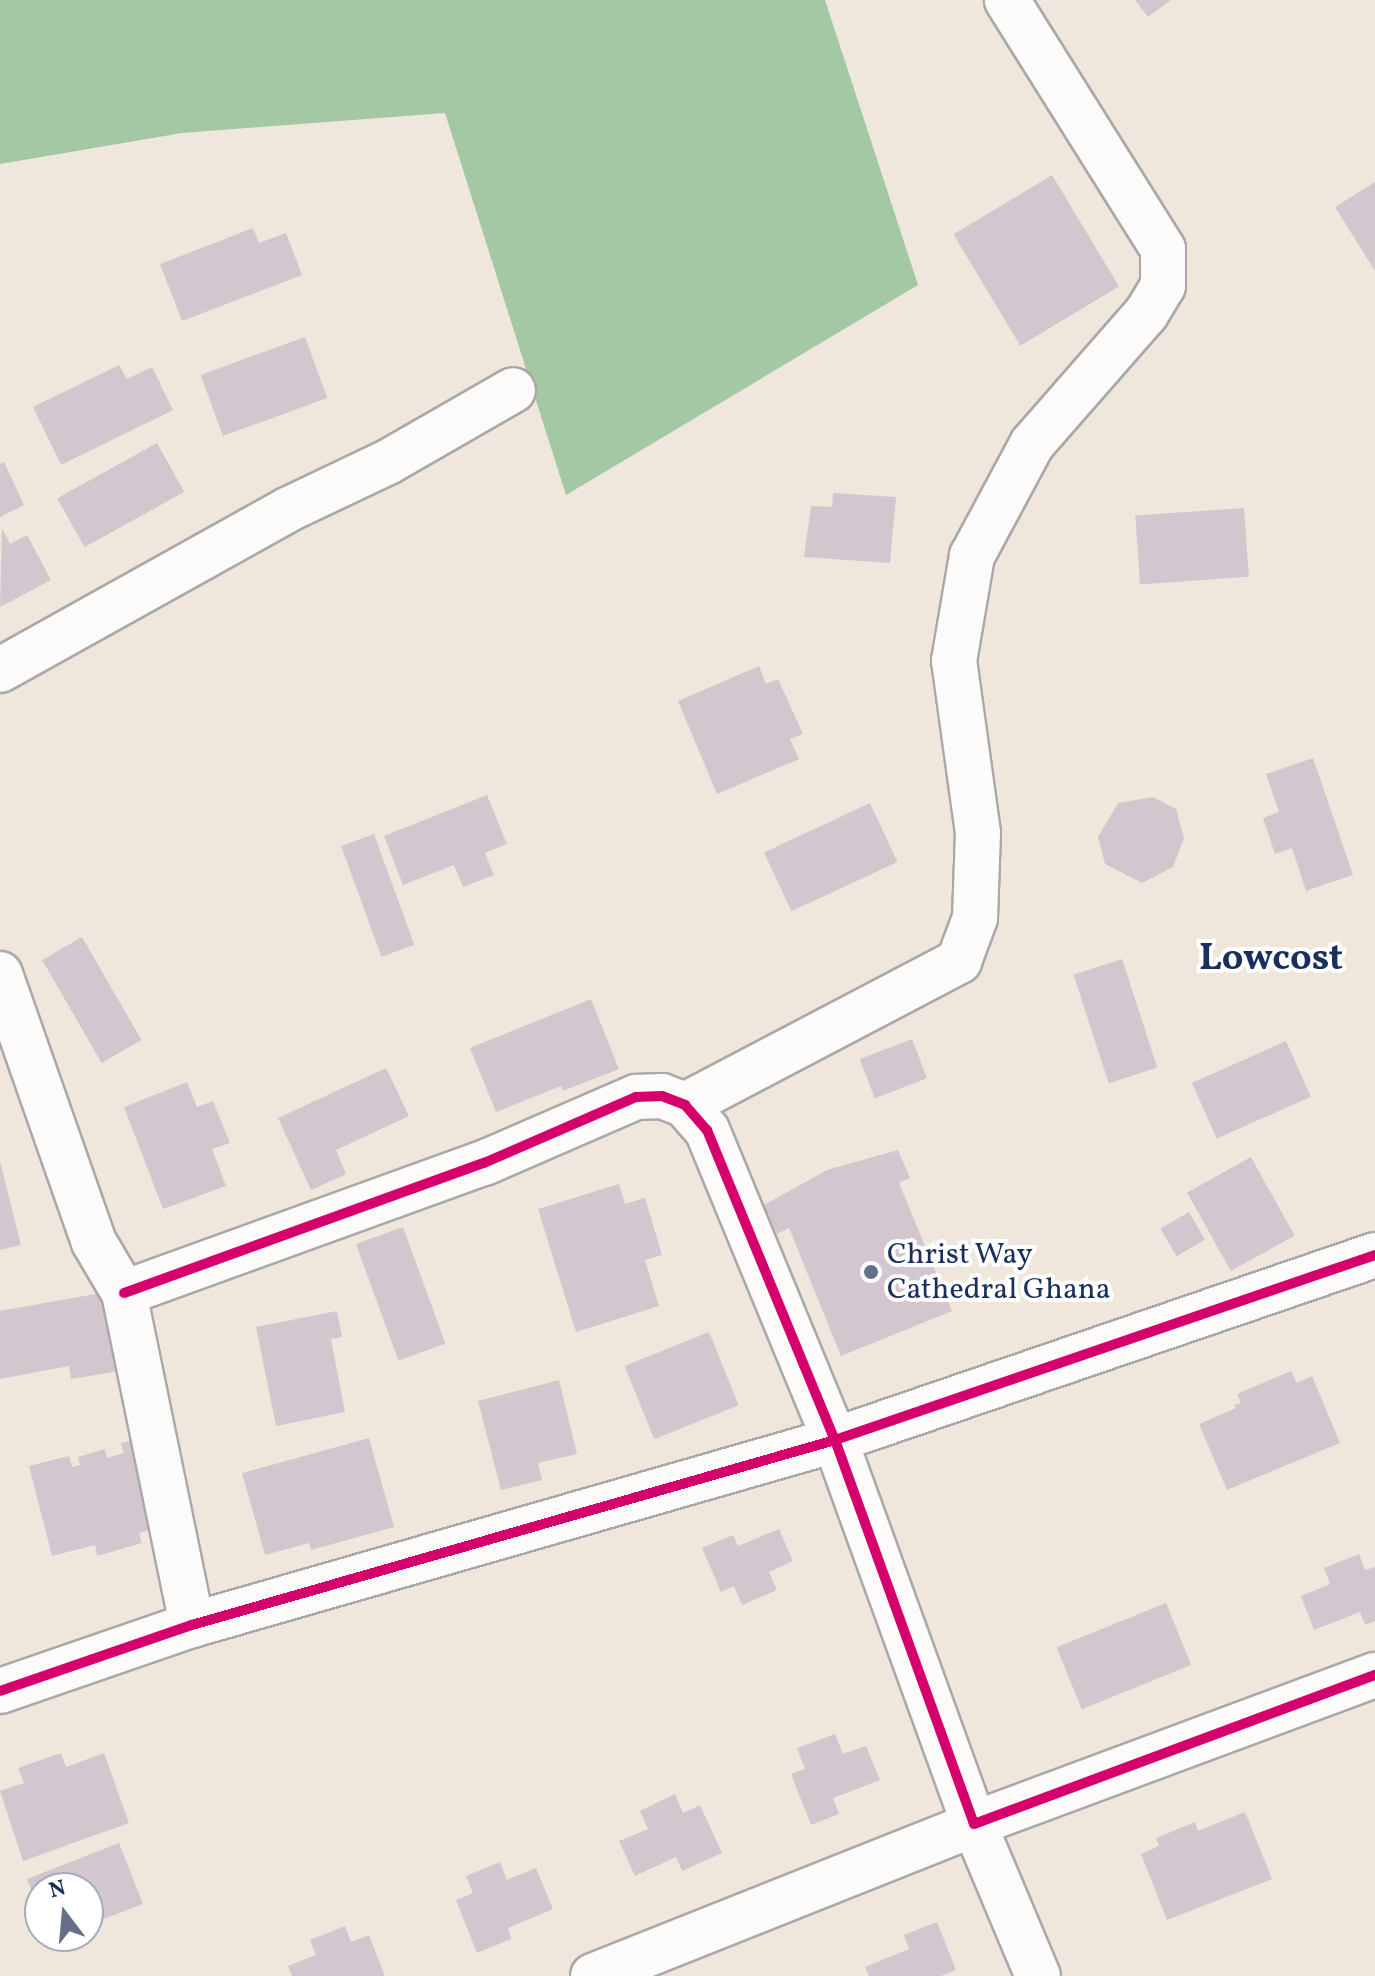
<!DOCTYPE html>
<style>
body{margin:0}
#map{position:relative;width:1375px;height:1976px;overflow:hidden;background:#efe7dc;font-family:Vollkorn,serif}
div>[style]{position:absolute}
.forest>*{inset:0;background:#a4c8a3}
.building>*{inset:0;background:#d2c7ce;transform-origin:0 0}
.roads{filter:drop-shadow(2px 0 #aaa8a8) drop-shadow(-2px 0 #aaa8a8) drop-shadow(0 2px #aaa8a8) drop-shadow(0 -2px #aaa8a8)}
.minor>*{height:44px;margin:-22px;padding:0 22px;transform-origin:22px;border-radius:22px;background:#fdfbfa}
.cycleway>*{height:10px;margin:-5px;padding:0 5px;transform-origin:5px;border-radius:5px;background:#d6006c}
.dots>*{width:22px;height:22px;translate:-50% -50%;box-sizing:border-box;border:4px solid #fff;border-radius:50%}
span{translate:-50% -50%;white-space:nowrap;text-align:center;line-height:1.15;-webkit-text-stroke:8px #fff;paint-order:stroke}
.poi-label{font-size:30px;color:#1b2f5e}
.left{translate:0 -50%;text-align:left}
.district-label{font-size:38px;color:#1b2f5e;font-weight:700}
.north{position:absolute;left:24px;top:1872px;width:80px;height:80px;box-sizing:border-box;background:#fff;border:2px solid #a4acbf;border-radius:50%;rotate:344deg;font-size:22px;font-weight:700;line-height:32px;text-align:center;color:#1b2f5e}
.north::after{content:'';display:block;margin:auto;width:28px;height:36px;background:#656f8a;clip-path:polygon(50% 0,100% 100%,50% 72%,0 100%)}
</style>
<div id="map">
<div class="forest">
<i style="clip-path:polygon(0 0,825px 0,918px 285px,566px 495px,445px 113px,182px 133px,0 164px)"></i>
</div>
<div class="building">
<i style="clip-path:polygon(1135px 0,1171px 0,1148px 17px)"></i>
<i style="left:1052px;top:175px;width:130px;height:115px;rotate:59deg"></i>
<i style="clip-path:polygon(1375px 182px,1375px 271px,1335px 207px)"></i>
<i style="clip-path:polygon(253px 228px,259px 243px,286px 233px,302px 275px,182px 321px,160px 264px)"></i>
<i style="left:305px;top:337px;width:65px;height:111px;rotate:70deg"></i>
<i style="clip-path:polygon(119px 365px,127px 379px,152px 367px,173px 410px,61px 465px,33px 407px)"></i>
<i style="left:157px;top:443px;width:56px;height:114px;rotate:61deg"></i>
<i style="clip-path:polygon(4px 462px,24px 505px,0 517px,0 464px)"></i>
<i style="clip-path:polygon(833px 493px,896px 497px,890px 563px,804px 557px,811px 506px,832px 507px)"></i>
<i style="left:1244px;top:508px;width:69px;height:109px;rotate:86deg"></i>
<i style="clip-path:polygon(2px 528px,10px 544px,27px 535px,51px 580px,0 607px)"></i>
<i style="clip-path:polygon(759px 666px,766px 684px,778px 679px,803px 734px,790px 739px,799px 759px,717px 794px,678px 701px)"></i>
<i style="clip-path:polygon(1313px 758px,1353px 875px,1306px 891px,1292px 848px,1275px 854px,1263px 818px,1279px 812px,1266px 774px)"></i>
<i style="clip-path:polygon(487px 795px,507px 844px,485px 853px,494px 875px,463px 887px,454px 865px,403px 885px,384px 836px)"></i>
<i style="clip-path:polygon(1153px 797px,1176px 809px,1184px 838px,1173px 867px,1142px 883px,1105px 864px,1098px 837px,1118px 803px)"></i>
<i style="left:870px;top:803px;width:65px;height:117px;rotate:65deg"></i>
<i style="left:374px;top:834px;width:118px;height:35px;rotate:70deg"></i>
<i style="left:82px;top:937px;width:119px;height:46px;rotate:60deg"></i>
<i style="left:1122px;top:959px;width:114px;height:51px;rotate:72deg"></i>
<i style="clip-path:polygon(591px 999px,619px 1069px,563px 1091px,561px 1086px,496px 1112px,470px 1048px)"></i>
<i style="left:912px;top:1039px;width:42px;height:56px;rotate:69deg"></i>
<i style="left:1286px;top:1041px;width:61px;height:103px;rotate:66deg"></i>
<i style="clip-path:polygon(386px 1068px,409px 1116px,336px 1150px,346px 1174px,311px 1190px,278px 1118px)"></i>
<i style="clip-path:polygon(187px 1082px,197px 1107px,213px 1101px,230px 1143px,212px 1149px,226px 1186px,163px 1209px,124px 1107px)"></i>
<i style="clip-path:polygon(898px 1150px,910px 1178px,899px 1183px,952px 1311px,841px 1356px,789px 1228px,777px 1234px,764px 1205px,827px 1170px)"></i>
<i style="left:1251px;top:1157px;width:90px;height:73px;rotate:61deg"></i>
<i style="clip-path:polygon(0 1161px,21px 1245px,0 1250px)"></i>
<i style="clip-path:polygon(619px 1184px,625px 1204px,645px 1198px,662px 1255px,645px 1260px,659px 1306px,576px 1332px,538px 1209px)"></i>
<i style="left:1189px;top:1212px;width:32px;height:33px;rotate:60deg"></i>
<i style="left:403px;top:1227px;width:124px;height:50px;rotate:70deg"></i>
<i style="clip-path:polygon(112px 1291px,126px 1370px,71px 1379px,69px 1366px,0 1379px,0 1311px)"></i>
<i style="clip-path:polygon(337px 1311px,342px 1337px,331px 1339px,345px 1412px,276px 1426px,256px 1327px)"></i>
<i style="left:709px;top:1332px;width:79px;height:91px;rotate:68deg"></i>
<i style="clip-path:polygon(1291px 1371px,1297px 1383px,1312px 1376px,1340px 1443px,1227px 1490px,1199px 1424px,1236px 1408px,1234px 1405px,1241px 1403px,1237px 1394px)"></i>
<i style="clip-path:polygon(559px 1380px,577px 1454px,538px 1463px,542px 1480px,501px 1490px,478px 1401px)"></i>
<i style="clip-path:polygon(142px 1438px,165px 1526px,139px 1533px,142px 1543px,97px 1556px,95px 1545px,52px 1556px,29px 1466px,69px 1456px,72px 1467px,80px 1465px,78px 1457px,105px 1449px,107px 1458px,124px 1453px,121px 1443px)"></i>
<i style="clip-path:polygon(369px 1438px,394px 1527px,311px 1550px,309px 1543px,265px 1555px,242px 1473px)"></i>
<i style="clip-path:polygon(779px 1529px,793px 1561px,769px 1572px,777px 1590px,742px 1605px,734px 1586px,721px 1592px,702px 1548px,733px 1535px,738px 1546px)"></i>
<i style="clip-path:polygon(1359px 1554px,1365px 1570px,1375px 1567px,1375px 1621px,1365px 1625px,1360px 1612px,1314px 1630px,1301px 1596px,1330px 1584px,1324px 1568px)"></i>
<i style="left:1166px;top:1603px;width:67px;height:118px;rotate:68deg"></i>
<i style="clip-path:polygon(835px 1734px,843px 1754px,866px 1746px,880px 1780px,833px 1798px,839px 1814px,811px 1825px,791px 1774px,805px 1769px,797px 1748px)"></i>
<i style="clip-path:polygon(61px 1753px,66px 1767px,104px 1753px,129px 1823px,23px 1861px,0 1791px,24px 1783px,18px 1768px)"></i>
<i style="clip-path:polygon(675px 1794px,683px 1813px,700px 1805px,722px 1853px,682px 1871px,676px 1857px,635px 1876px,619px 1841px,648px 1829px,640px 1811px)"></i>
<i style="clip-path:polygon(1245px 1812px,1272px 1879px,1167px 1920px,1141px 1854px,1159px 1846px,1156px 1838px,1195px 1822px,1198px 1831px)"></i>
<i style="clip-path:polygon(119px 1843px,143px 1904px,88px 1925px,88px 1888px,40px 1888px,40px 1912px,27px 1879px)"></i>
<i style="clip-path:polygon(500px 1862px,507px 1880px,536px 1868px,553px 1909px,508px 1928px,511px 1939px,477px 1953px,456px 1900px,473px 1893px,466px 1876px)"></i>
<i style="clip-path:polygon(937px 1922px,956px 1970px,941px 1976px,869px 1976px,865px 1967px,909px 1949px,904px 1935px)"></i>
<i style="clip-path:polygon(345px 1926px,351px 1942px,369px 1935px,385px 1976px,292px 1976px,288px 1966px,316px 1955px,310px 1940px)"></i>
</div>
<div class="roads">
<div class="minor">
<i style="left:0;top:670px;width:329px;rotate:-29.1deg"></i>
<i style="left:287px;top:510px;width:112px;rotate:-25.4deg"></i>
<i style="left:388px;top:462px;width:144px;rotate:-29.9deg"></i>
<i style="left:0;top:974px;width:284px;rotate:70.7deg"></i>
<i style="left:94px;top:1242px;width:59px;rotate:59.5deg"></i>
<i style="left:124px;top:1293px;width:339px;rotate:78.4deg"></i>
<i style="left:685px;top:1105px;width:310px;rotate:-27.7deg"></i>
<i style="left:959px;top:961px;width:46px;rotate:-69.6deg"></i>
<i style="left:975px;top:918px;width:85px;rotate:-88deg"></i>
<i style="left:978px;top:833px;width:174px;rotate:-97.9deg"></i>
<i style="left:954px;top:661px;width:107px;rotate:-80.3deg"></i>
<i style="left:972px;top:556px;width:127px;rotate:-61.8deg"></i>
<i style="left:1032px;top:444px;width:173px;rotate:-48.8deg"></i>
<i style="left:1146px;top:314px;width:33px;rotate:-59deg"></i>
<i style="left:1163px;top:286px;width:37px;rotate:-90deg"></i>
<i style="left:1163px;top:249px;width:294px;rotate:-122.1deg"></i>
<i style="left:124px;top:1293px;width:383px;rotate:-19.9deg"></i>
<i style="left:484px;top:1163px;width:166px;rotate:-23.5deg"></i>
<i style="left:636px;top:1097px;width:26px;rotate:-2deg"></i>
<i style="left:662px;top:1096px;width:25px;rotate:21deg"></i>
<i style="left:685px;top:1105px;width:33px;rotate:49deg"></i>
<i style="left:707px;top:1130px;width:335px;rotate:67.6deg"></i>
<i style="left:835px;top:1440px;width:408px;rotate:70.1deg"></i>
<i style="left:974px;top:1824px;width:428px;rotate:-20.4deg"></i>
<i style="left:0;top:1691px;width:203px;rotate:-19deg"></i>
<i style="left:192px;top:1625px;width:669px;rotate:-16.05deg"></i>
<i style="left:835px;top:1440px;width:571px;rotate:-18.91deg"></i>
<i style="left:593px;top:1976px;width:410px;rotate:-21.7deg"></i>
<i style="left:974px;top:1824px;width:165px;rotate:67.2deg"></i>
</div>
</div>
<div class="cycleway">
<i style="left:124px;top:1293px;width:383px;rotate:-19.9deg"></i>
<i style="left:484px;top:1163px;width:166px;rotate:-23.5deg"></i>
<i style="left:636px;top:1097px;width:26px;rotate:-2deg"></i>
<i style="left:662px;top:1096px;width:25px;rotate:21deg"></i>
<i style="left:685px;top:1105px;width:33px;rotate:49deg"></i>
<i style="left:707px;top:1130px;width:335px;rotate:67.6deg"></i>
<i style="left:835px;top:1440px;width:408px;rotate:70.1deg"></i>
<i style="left:974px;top:1824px;width:428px;rotate:-20.4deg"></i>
<i style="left:0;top:1691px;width:203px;rotate:-19deg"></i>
<i style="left:192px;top:1625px;width:669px;rotate:-16.05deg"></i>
<i style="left:835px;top:1440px;width:571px;rotate:-18.91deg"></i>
</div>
<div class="dots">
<i style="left:871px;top:1272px;background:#656f8a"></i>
</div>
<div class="poi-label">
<span class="left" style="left:887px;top:1272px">Christ Way<br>Cathedral Ghana</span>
</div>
<div class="district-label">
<span style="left:1271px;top:960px">Lowcost</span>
</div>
<div class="north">N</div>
</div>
